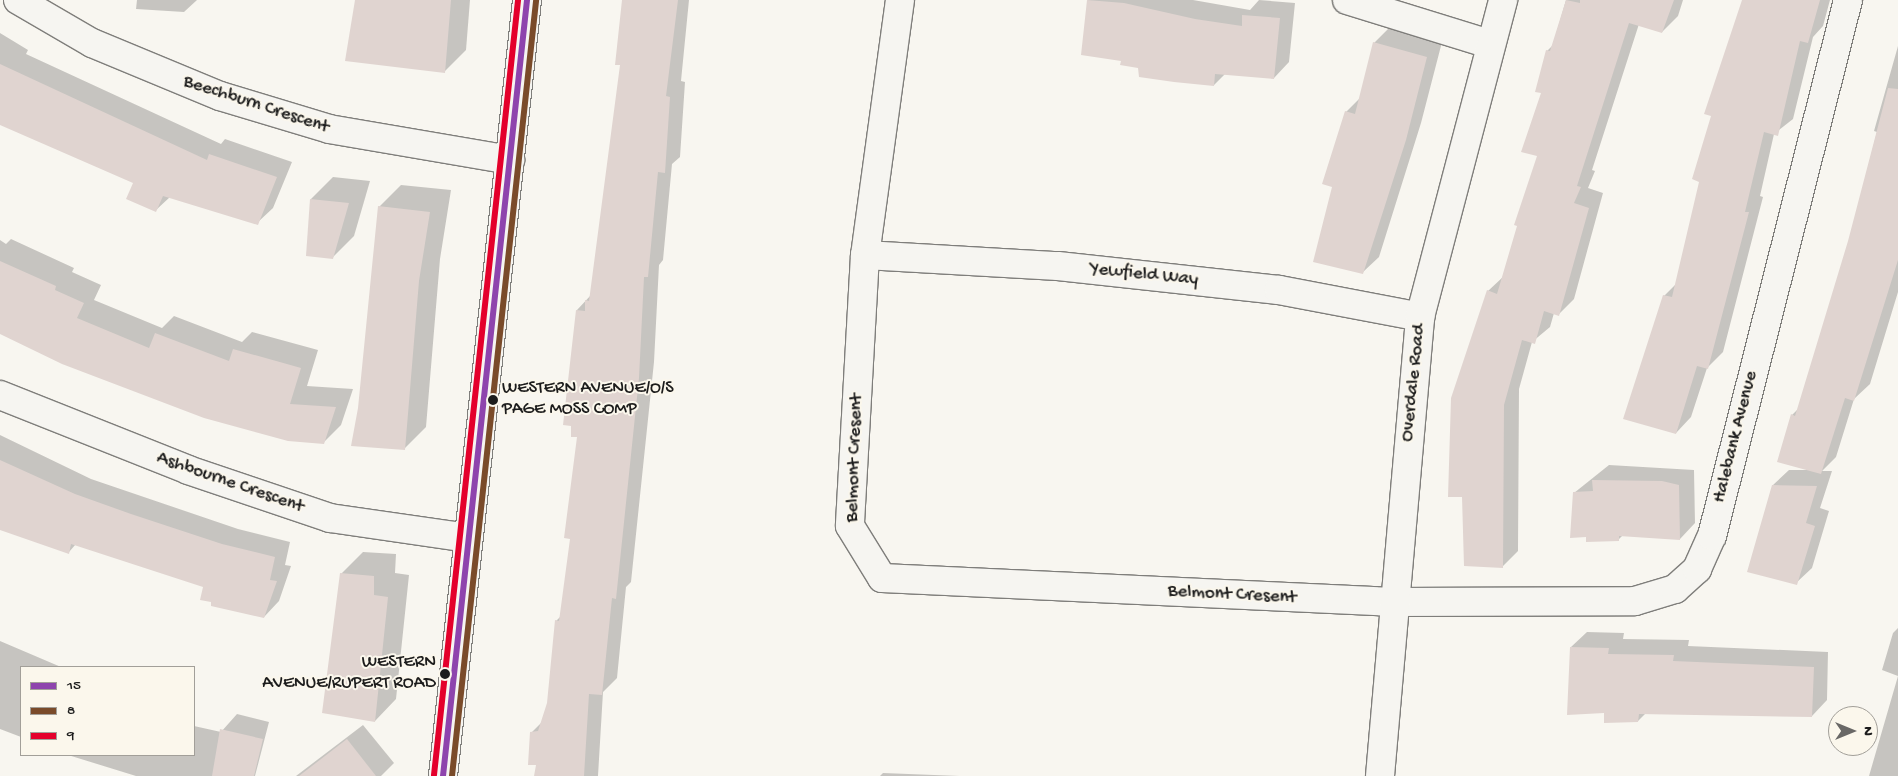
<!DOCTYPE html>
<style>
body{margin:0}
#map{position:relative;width:1898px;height:776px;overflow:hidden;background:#f8f6f0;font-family:"Gochi Hand",sans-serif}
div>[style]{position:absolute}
.shadow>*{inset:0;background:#0003}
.building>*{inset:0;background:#e0d4d0}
.roads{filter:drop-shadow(1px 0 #7f7e7b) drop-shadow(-1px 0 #7f7e7b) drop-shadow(0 1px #7f7e7b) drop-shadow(0 -1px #7f7e7b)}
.minor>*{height:28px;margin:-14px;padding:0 14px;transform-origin:14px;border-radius:14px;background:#f6f5f1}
.tertiary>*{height:28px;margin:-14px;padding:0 14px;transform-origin:14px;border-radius:14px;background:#f6f5f1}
.bus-1>*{height:6px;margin:-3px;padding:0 3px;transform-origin:3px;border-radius:3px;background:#8e44ad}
.bus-2>*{height:6px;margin:-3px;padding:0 3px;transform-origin:3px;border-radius:3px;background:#7a4b2a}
.bus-3>*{height:6px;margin:-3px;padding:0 3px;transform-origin:3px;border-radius:3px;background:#e4002b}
.dots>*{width:14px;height:14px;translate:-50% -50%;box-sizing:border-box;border:2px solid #fbf7ec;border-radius:50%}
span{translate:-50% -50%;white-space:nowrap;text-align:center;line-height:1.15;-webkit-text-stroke:4px #fbf7ec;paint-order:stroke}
.bus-label{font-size:18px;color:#1c1c1c}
.left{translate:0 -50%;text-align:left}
.right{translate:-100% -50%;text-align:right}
.street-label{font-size:19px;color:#1c1c1c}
.legend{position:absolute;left:20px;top:666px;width:175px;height:90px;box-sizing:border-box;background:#fbf7ec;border:1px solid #a29f99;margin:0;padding:6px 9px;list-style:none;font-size:15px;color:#1c1c1c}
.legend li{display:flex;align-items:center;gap:10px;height:25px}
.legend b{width:25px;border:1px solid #a29f99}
.north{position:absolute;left:1828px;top:706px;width:50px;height:50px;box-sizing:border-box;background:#fbf7ec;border:1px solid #a29f99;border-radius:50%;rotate:90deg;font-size:14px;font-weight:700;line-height:20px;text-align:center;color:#1c1c1c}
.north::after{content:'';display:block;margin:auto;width:18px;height:22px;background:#696866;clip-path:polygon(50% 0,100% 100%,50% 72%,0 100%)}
</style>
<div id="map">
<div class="shadow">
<i style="clip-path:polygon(137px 0,197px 0,184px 12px,136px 9px)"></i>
<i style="clip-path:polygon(406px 0,470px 0,466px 50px,444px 72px)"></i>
<i style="clip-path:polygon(624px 0,689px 0,681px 81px,685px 82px,680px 157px,672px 164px,663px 260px,659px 265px,654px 362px,631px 582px,626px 587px,617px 678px,603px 692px,598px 776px,550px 776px,538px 763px,532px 732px,542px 722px,548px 704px,556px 621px,561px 616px,571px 538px,579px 436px,577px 310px,591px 295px,622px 64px)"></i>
<i style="clip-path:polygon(1088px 0,1193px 0,1250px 10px,1259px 0,1295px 3px,1289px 62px,1274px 78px,1225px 74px,1214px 85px,1122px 60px,1083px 54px)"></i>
<i style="clip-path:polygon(1566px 0,1683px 0,1678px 16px,1662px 32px,1639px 24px,1592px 170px,1595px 171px,1588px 188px,1603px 193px,1574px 299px,1559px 314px,1554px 313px,1550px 327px,1532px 342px,1519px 389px,1518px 551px,1503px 566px,1488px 291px,1504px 276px,1539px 155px,1547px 51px,1553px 45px)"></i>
<i style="clip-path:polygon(1744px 0,1830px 0,1823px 26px,1813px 37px,1793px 119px,1774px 134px,1760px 196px,1763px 197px,1723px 352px,1707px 368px,1691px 417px,1676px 433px,1664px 296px,1676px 284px)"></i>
<i style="clip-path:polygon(1389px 28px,1442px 42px,1421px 123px,1379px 257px,1363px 272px,1334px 186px,1346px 112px,1360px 98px,1374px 43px)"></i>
<i style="clip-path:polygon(0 33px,28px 50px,26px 54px,221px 144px,225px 139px,292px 162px,273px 208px,257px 223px,170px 197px,156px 210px,135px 182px,0 123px)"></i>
<i style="clip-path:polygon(1898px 46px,1898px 292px,1870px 384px,1854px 399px,1836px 457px,1822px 471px,1832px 471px,1820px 508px,1829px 511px,1812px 568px,1796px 583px,1773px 485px,1789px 470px,1809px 470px,1792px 415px,1798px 409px,1849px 242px,1877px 132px,1874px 131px)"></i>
<i style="clip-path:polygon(333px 177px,370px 181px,354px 236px,332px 258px,308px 255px,311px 199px)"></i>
<i style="clip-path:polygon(401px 185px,451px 190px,440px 259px,426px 427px,404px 449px,379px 207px)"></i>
<i style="clip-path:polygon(11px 239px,74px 268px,72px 272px,101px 285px,94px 300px,162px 328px,174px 316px,242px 342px,252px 332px,318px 350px,307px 386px,353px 389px,341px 425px,323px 443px,0 333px,0 240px,6px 244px)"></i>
<i style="clip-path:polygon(0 435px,91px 479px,238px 529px,290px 542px,285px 565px,291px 566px,279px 601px,264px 617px,212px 601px,204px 586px,76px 544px,69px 552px,0 528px)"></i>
<i style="clip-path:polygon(1609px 465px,1694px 470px,1695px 523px,1680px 539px,1623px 535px,1618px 540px,1588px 535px,1574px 493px)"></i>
<i style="clip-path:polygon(363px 552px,396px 554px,395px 573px,409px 575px,396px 699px,375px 721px,341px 574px)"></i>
<i style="clip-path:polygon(1898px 628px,1898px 776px,1869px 776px,1898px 676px,1882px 670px,1893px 633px)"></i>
<i style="clip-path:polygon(1587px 632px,1624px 633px,1623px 639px,1689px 640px,1688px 646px,1828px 652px,1827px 700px,1812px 716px,1646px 713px,1638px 721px,1605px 711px,1571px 647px)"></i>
<i style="clip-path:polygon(0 641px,61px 667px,21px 667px,21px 737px,0 729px)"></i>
<i style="clip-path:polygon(237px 714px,269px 722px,255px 776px,136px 776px,68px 755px,194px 755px,194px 726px,221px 732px)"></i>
<i style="clip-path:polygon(363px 725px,394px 763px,381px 776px,296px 776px)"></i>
<i style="clip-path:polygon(883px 773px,960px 776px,880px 776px)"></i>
</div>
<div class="building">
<i style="clip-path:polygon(355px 0,451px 0,445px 73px,345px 61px)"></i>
<i style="clip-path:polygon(622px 0,678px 0,666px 96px,670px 97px,665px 173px,658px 172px,648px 277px,644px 277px,639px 378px,616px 599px,612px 598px,602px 695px,589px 694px,584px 776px,534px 776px,536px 765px,528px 765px,530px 732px,538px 731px,547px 703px,555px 620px,559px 621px,570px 539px,564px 538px,577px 437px,571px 437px,571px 426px,563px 425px,576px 310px,585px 311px,585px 300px,589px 301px,620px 65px,615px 65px)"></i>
<i style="clip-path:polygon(1087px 0,1124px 3px,1195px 19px,1242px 26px,1242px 15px,1280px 18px,1274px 79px,1215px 74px,1214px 86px,1174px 82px,1139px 77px,1138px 68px,1120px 65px,1121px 61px,1081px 55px)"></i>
<i style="clip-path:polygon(1566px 0,1580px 3px,1580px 0,1674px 0,1662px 33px,1629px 23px,1577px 186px,1581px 187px,1574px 203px,1589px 208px,1559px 316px,1544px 311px,1535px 344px,1522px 340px,1504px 405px,1503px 568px,1464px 566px,1462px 497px,1448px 497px,1451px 398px,1487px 290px,1497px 294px,1517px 226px,1514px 225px,1537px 156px,1521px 152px,1541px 93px,1535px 92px,1546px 50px,1550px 51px)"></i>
<i style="clip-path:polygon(1742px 0,1820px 0,1808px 43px,1800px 41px,1778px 136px,1764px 132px,1745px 212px,1749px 212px,1708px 369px,1697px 366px,1676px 434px,1623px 419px,1663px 295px,1672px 297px,1699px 182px,1692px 179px,1711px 116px,1704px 114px)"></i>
<i style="clip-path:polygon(1373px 42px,1427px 57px,1406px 140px,1363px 274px,1313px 262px,1332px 187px,1322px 184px,1345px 111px,1355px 114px)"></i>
<i style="clip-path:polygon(0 64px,207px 160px,209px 154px,277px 177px,258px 225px,163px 196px,156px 212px,126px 199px,133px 183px,0 125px)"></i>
<i style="clip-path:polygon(1888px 88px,1898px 89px,1898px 260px,1854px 401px,1845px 398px,1821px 474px,1777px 462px,1791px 414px,1795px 416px,1848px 241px)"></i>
<i style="clip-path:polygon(310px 199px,349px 203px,333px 259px,306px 256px)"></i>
<i style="clip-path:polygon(378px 206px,430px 212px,419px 281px,405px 450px,351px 446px,358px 408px)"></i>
<i style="clip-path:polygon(0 261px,56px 286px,55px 290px,84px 303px,77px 318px,149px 348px,155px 333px,229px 361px,233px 349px,301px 368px,290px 404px,336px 407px,324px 444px,288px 441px,204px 418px,62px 364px,0 334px)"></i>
<i style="clip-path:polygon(0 460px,75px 494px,131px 514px,222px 544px,275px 557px,270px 580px,277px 581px,264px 618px,211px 606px,211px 602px,200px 600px,203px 587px,71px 544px,69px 554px,0 530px)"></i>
<i style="clip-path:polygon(1592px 480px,1662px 481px,1679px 485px,1680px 540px,1619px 536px,1619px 541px,1586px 542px,1586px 537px,1570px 538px,1573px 492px,1593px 491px)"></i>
<i style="clip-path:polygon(1772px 485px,1817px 486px,1806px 523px,1815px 526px,1797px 585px,1747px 572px)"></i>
<i style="clip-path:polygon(340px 573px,374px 576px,374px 595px,388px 597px,375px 722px,322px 713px)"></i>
<i style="clip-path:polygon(1570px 647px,1609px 648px,1608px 654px,1674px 655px,1673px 661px,1814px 667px,1812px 717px,1639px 714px,1638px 722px,1604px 723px,1604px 713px,1567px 715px)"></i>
<i style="clip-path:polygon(220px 729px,263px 739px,254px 776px,212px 776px)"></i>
<i style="clip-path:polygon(347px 739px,376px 776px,299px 776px)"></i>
</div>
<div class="roads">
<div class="minor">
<i style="left:18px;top:0;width:86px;rotate:30.2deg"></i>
<i style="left:92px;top:43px;width:139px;rotate:22.5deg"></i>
<i style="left:220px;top:96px;width:114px;rotate:16.8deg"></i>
<i style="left:329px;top:129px;width:184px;rotate:9.7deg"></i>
<i style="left:900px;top:0;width:257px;rotate:97.8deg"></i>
<i style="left:865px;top:255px;width:271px;rotate:93.2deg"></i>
<i style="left:850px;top:526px;width:61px;rotate:58.4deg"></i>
<i style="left:882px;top:578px;width:512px;rotate:2.69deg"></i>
<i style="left:1393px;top:602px;width:242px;rotate:-0.2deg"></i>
<i style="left:1635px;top:601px;width:42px;rotate:-16.7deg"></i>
<i style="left:1675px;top:589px;width:30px;rotate:-42deg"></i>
<i style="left:1697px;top:569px;width:36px;rotate:-66deg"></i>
<i style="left:1712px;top:536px;width:553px;rotate:-75.76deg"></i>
<i style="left:1347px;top:0;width:149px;rotate:17.2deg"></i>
<i style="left:865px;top:255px;width:193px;rotate:3.3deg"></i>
<i style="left:1058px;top:266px;width:222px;rotate:6.2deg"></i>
<i style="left:1279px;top:290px;width:144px;rotate:10.8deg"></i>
<i style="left:0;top:395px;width:202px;rotate:21.7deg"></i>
<i style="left:188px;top:470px;width:150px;rotate:18.7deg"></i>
<i style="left:330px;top:518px;width:139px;rotate:8.2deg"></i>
<i style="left:1380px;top:776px;width:461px;rotate:-85deg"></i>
<i style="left:1420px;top:317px;width:328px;rotate:-75.3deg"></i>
</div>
<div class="tertiary">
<i style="left:443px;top:776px;width:781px;rotate:-83.82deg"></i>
</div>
</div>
<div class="bus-1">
<i style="left:443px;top:776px;width:781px;rotate:-83.82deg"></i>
</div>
<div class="bus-2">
<i style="left:452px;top:776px;width:780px;rotate:-83.81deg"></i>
</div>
<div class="bus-3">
<i style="left:434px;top:775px;width:780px;rotate:-83.81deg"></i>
</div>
<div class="dots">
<i style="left:493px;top:400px;background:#1c1c1c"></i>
<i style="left:445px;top:674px;background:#1c1c1c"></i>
</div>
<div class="bus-label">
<span class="left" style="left:502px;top:400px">WESTERN AVENUE/O/S<br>PAGE MOSS COMP</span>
<span class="right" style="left:436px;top:674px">WESTERN<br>AVENUE/RUPERT ROAD</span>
</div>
<div class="street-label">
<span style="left:256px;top:105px;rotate:18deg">Beechburn Crescent</span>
<span style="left:1144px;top:275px;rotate:6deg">Yewfield Way</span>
<span style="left:1414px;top:383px;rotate:-84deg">Overdale Road</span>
<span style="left:1736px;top:437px;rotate:-76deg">Halebank Avenue</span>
<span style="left:855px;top:458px;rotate:-88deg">Belmont Cresent</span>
<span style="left:230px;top:483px;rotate:19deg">Ashbourne Crescent</span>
<span style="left:1232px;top:595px;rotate:3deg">Belmont Cresent</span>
</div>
<ul class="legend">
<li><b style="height:6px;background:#8e44ad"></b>15</li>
<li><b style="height:6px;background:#7a4b2a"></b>8</li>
<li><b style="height:6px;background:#e4002b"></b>9</li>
</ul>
<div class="north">N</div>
</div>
